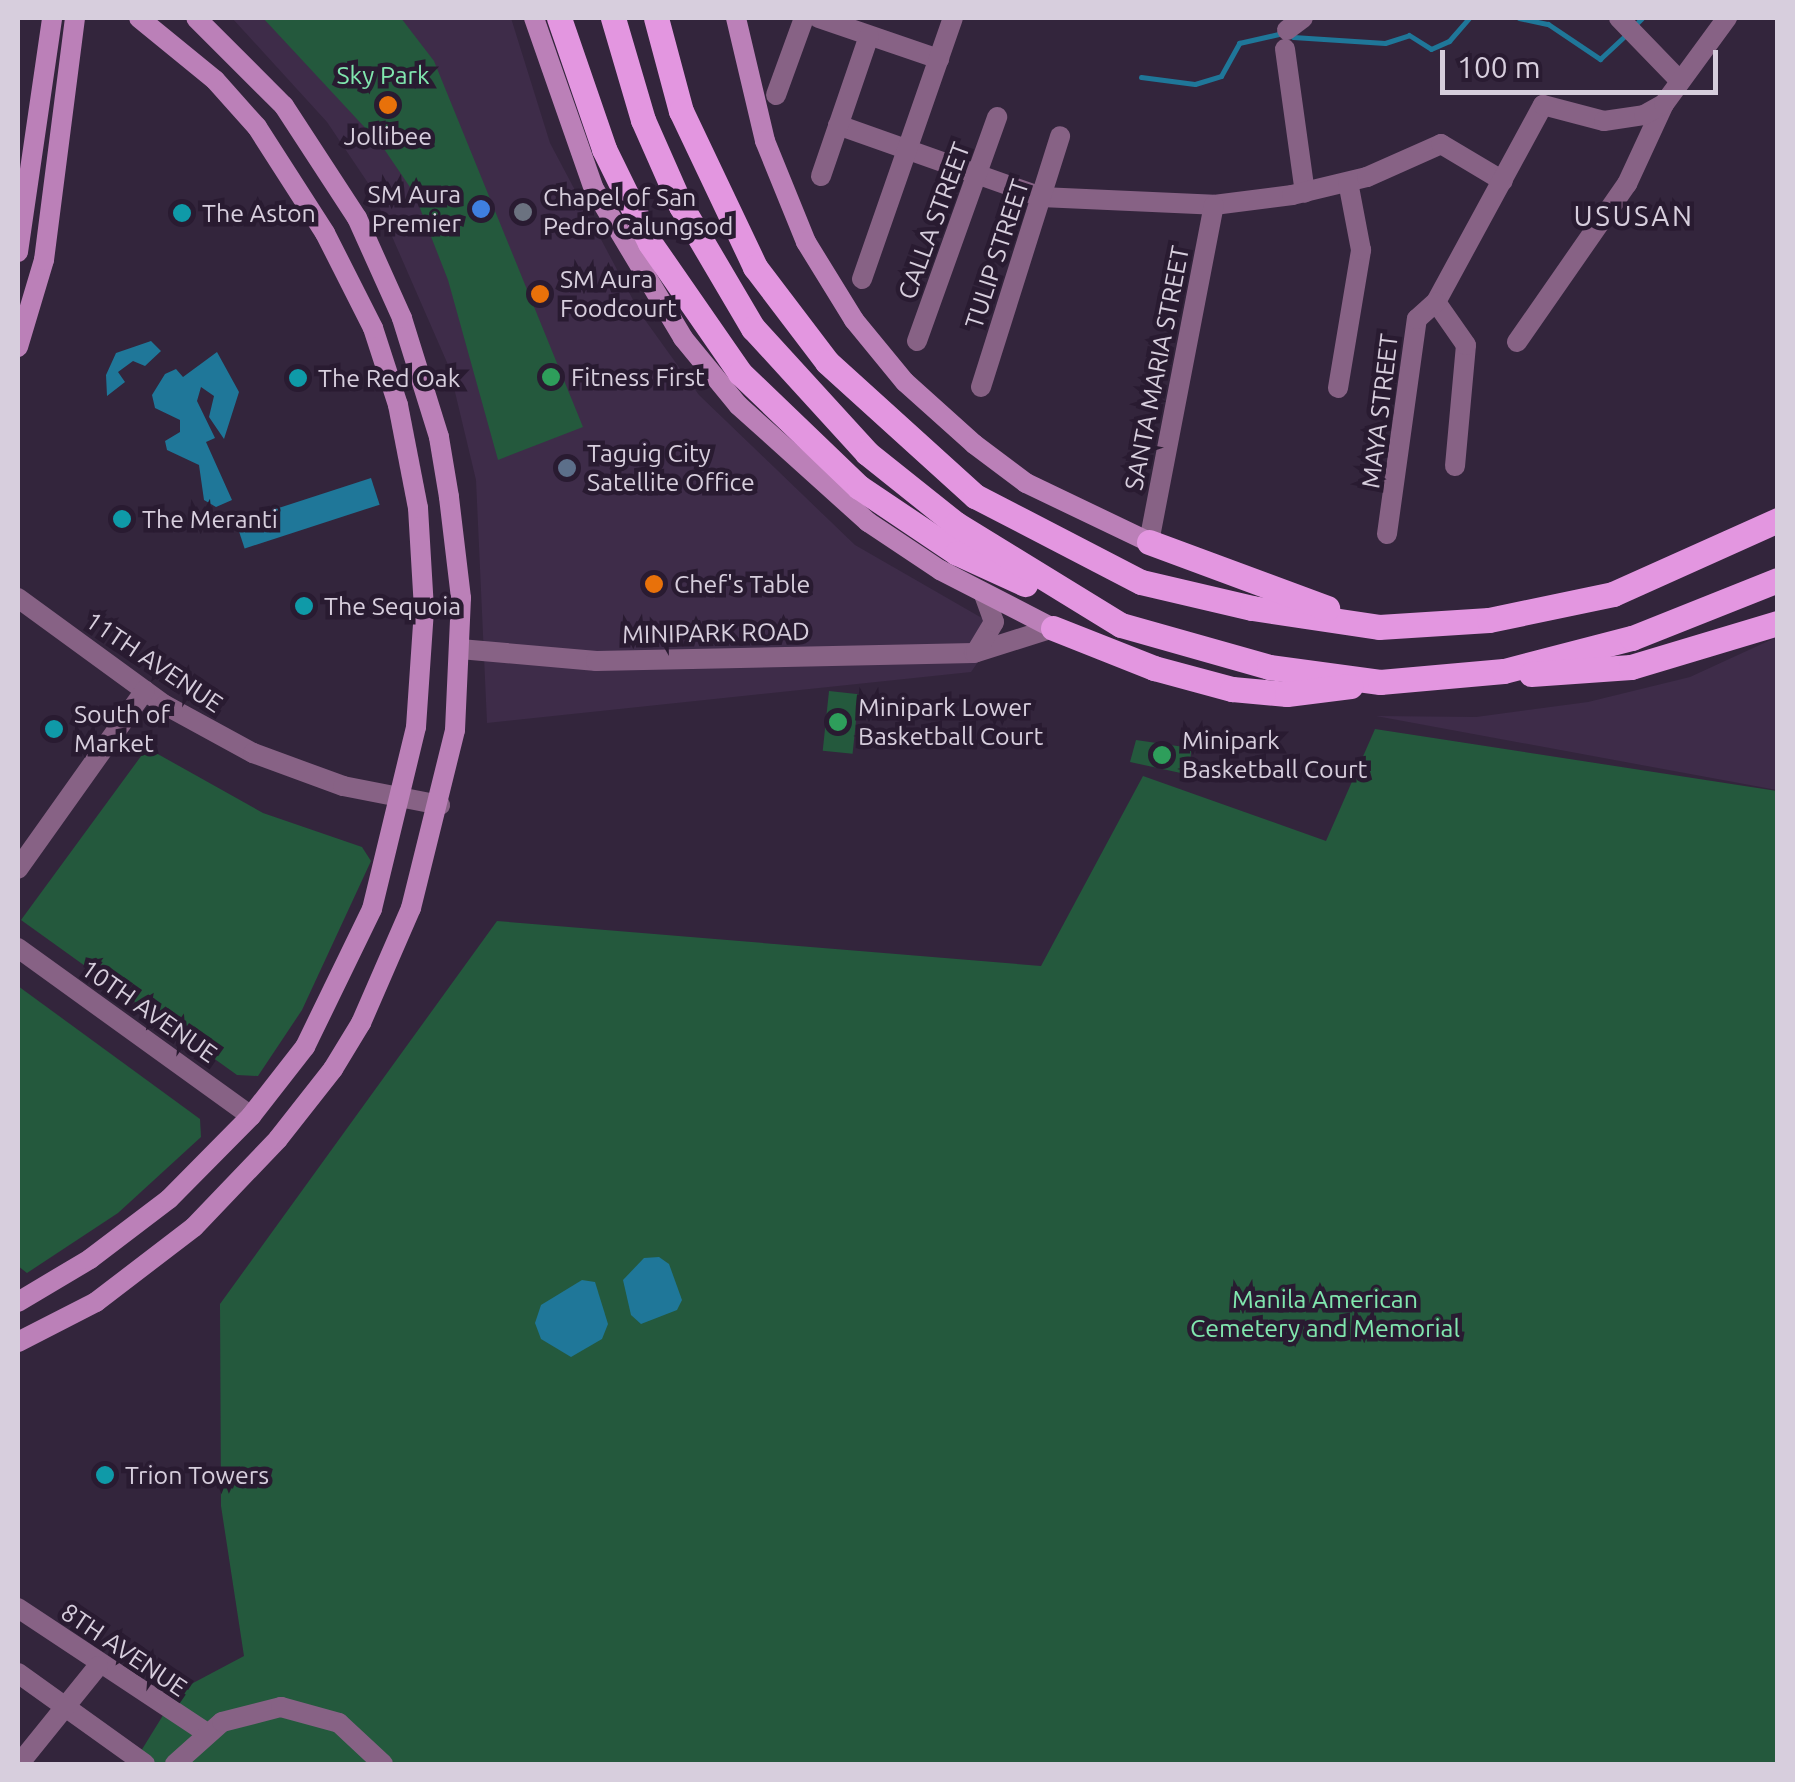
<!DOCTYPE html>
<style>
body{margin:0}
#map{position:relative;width:1795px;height:1782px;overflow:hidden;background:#33253c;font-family:Ubuntu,sans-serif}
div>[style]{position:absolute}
.built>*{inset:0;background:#3e2c49}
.green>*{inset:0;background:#24593d;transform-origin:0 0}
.water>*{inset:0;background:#1f7799;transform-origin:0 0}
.stream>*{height:5px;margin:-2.5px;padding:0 2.5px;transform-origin:2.5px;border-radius:2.5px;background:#1f7799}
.street>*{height:20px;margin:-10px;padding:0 10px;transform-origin:10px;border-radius:10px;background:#876285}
.secondary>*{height:20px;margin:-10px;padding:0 10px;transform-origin:10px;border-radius:10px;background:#bb80b8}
.primary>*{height:25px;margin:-12.5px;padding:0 12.5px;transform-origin:12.5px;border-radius:12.5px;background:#e396e0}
.dots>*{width:28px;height:28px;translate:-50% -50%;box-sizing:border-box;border:5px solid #291b31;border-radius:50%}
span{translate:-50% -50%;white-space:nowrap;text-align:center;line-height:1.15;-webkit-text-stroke:9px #291b31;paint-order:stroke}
.park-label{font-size:25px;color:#81e7af}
.poi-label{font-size:25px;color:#d7cedd}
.right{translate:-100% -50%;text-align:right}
.left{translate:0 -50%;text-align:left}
.street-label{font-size:25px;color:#d7cedd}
.neighbourhood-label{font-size:28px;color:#d7cedd;letter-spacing:2.5px}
.frame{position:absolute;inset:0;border:20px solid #d7cedd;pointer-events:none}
.scale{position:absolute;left:1440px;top:50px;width:278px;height:45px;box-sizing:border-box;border:5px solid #d7cedd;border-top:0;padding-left:12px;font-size:30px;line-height:35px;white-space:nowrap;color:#d7cedd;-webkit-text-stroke:8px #291b31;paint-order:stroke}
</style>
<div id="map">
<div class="built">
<i style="clip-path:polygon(232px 18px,511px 18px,550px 143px,640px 313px,699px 395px,855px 545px,1001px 629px,971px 672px,487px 723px,476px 480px,449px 367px,370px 186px,327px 122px)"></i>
<i style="clip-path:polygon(1777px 637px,1777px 790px,1376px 716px,1476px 717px,1588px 702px,1690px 677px)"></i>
</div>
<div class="green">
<i style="clip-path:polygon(263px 18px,401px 18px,434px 61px,583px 427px,498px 460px,448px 280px,414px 193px,382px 146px)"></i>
<i style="left:829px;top:691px;width:30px;height:60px;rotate:6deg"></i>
<i style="clip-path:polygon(1375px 729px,1777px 791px,1777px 1764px,133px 1764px,178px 1691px,244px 1656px,221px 1506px,220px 1304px,497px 921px,1041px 966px,1143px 776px,1326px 841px)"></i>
<i style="clip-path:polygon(1136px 740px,1191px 748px,1190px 775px,1130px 762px)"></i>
<i style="clip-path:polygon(147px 748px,263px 813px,362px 847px,371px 861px,302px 1010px,258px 1076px,237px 1075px,21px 920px)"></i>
<i style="clip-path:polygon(18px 986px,200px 1119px,201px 1137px,118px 1213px,27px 1273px,18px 1266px)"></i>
</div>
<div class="water">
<i style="clip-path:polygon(151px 341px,161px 351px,145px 366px,133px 361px,118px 372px,125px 382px,107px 396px,106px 375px,116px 353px)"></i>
<i style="clip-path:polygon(217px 352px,239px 392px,224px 439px,209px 417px,214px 396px,201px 387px,197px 401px,215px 438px,206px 442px,232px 500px,216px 507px,204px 500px,199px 465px,167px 450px,165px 441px,180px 432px,180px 420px,155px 408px,152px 395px,165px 374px,176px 369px,183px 377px)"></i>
<i style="left:371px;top:478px;width:28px;height:142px;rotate:72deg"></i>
<i style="clip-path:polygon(659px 1257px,669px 1264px,682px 1300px,677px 1310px,641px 1324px,631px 1315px,623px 1280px,644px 1258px)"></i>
<i style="clip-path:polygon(582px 1280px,595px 1282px,608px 1324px,602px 1339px,571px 1357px,541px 1339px,535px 1323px,541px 1305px)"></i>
</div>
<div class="stream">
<i style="left:1519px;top:18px;width:30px;rotate:12deg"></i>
<i style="left:1548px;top:24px;width:63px;rotate:33.9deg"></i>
<i style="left:1600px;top:59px;width:33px;rotate:-43deg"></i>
<i style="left:1634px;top:26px;width:11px;rotate:-45deg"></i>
<i style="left:1293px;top:37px;width:92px;rotate:3.7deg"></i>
<i style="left:1385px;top:43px;width:25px;rotate:-18deg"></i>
<i style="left:1409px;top:35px;width:26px;rotate:32deg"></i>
<i style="left:1431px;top:49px;width:20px;rotate:-24deg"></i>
<i style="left:1449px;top:41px;width:30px;rotate:-49deg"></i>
<i style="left:1141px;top:77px;width:54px;rotate:7.4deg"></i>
<i style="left:1195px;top:84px;width:27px;rotate:-17deg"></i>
<i style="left:1221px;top:76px;width:38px;rotate:-61deg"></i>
<i style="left:1239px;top:43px;width:45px;rotate:-12.8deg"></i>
</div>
<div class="street">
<i style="left:819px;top:18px;width:127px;rotate:18.9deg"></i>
<i style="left:1619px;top:18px;width:88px;rotate:45.9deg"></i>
<i style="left:1287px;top:30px;width:20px;rotate:-37deg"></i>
<i style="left:1285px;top:49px;width:145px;rotate:82.1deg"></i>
<i style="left:776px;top:95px;width:82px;rotate:-70deg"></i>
<i style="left:838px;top:125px;width:215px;rotate:19.5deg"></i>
<i style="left:1041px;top:197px;width:173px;rotate:2.6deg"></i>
<i style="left:1214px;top:205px;width:79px;rotate:-7.3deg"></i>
<i style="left:1292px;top:195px;width:77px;rotate:-13.5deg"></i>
<i style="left:1367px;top:177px;width:81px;rotate:-24deg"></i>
<i style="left:1441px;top:144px;width:72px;rotate:30.8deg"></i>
<i style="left:821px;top:176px;width:148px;rotate:-71.1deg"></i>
<i style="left:862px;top:279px;width:276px;rotate:-70.8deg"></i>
<i style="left:917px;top:341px;width:238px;rotate:-70.3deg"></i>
<i style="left:1517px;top:342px;width:193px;rotate:-55.2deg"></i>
<i style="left:1627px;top:184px;width:88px;rotate:-65.2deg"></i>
<i style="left:981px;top:387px;width:263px;rotate:-72.5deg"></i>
<i style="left:1338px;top:388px;width:140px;rotate:-80.5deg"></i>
<i style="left:1361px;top:250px;width:69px;rotate:-100.8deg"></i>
<i style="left:1455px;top:466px;width:121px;rotate:-84.8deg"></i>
<i style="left:1466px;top:345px;width:52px;rotate:-124.9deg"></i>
<i style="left:1436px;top:302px;width:224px;rotate:-61.5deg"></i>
<i style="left:1543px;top:105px;width:63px;rotate:14.7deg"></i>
<i style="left:1604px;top:121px;width:40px;rotate:-8.5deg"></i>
<i style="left:1644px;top:115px;width:23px;rotate:-29deg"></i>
<i style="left:1664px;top:104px;width:107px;rotate:-53.8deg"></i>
<i style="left:1387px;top:534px;width:217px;rotate:-82.1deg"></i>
<i style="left:1417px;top:319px;width:25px;rotate:-42deg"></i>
<i style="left:1149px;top:542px;width:343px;rotate:-79.1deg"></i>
<i style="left:18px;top:598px;width:182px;rotate:36.1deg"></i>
<i style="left:165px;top:705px;width:100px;rotate:28.6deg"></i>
<i style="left:253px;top:753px;width:96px;rotate:20.1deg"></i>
<i style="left:343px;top:786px;width:99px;rotate:11.1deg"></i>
<i style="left:460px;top:649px;width:137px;rotate:5deg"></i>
<i style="left:596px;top:661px;width:378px;rotate:-1.2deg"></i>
<i style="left:974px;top:653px;width:83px;rotate:-17.6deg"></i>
<i style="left:976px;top:652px;width:35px;rotate:-59deg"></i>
<i style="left:994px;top:622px;width:30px;rotate:-110deg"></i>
<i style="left:18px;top:869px;width:219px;rotate:-54.6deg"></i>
<i style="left:18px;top:948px;width:287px;rotate:35.8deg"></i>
<i style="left:18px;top:1608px;width:224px;rotate:33.5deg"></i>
<i style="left:18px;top:1673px;width:156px;rotate:35.6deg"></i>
<i style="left:19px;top:1764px;width:126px;rotate:-51.1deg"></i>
<i style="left:175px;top:1764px;width:63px;rotate:-41.8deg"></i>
<i style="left:222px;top:1722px;width:61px;rotate:-14.3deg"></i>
<i style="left:281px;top:1707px;width:60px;rotate:15.4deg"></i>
<i style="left:339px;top:1723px;width:60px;rotate:43deg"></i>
</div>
<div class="secondary">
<i style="left:534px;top:18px;width:181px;rotate:70.7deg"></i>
<i style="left:594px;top:189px;width:174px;rotate:59.1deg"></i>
<i style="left:683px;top:338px;width:87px;rotate:50.6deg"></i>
<i style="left:738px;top:405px;width:175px;rotate:42deg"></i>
<i style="left:868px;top:522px;width:87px;rotate:33.7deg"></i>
<i style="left:940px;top:570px;width:127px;rotate:27.2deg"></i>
<i style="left:736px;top:18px;width:126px;rotate:76.7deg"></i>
<i style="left:765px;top:141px;width:109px;rotate:67.9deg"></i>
<i style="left:806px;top:242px;width:92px;rotate:58.4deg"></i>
<i style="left:854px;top:320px;width:80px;rotate:50.6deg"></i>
<i style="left:905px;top:382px;width:93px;rotate:41.9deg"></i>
<i style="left:974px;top:444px;width:65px;rotate:36.9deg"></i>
<i style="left:1026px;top:483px;width:136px;rotate:25.6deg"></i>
<i style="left:18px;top:252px;width:236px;rotate:-81.7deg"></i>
<i style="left:18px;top:347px;width:91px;rotate:-73.4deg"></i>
<i style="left:44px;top:260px;width:244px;rotate:-82.7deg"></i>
<i style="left:18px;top:1302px;width:84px;rotate:-30.8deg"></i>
<i style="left:90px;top:1259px;width:99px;rotate:-37.2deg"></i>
<i style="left:169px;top:1199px;width:117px;rotate:-45.3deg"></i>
<i style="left:251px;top:1116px;width:88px;rotate:-52deg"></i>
<i style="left:305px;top:1047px;width:153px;rotate:-64.1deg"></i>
<i style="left:372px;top:909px;width:187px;rotate:-76.4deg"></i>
<i style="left:416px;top:727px;width:118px;rotate:-86.1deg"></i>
<i style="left:424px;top:609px;width:101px;rotate:-93.4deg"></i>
<i style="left:418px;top:508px;width:105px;rotate:-101deg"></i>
<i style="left:398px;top:405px;width:81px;rotate:-108deg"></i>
<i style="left:373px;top:328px;width:106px;rotate:-116.8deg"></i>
<i style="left:325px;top:233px;width:126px;rotate:-122.7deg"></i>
<i style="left:257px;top:127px;width:63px;rotate:-131.8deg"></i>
<i style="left:215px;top:80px;width:98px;rotate:-140.8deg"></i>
<i style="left:18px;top:1342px;width:88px;rotate:-27.1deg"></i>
<i style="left:96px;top:1302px;width:123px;rotate:-37.4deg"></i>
<i style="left:194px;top:1227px;width:122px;rotate:-46.3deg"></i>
<i style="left:278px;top:1139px;width:89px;rotate:-51.8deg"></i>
<i style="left:333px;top:1069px;width:54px;rotate:-58.7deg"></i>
<i style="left:361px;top:1023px;width:125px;rotate:-66.5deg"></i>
<i style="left:411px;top:908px;width:183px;rotate:-76.1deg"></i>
<i style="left:455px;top:730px;width:132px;rotate:-87.4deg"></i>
<i style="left:461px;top:598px;width:102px;rotate:-96.8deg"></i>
<i style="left:449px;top:497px;width:61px;rotate:-99.5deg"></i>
<i style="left:439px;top:437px;width:125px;rotate:-107.3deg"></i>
<i style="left:402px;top:318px;width:110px;rotate:-114.2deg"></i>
<i style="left:357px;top:218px;width:134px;rotate:-123.1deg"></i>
<i style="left:284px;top:106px;width:124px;rotate:-135deg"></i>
</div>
<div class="primary">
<i style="left:559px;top:18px;width:139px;rotate:71deg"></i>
<i style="left:604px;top:149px;width:105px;rotate:63.9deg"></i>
<i style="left:650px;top:243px;width:158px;rotate:55.3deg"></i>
<i style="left:740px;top:373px;width:165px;rotate:43.8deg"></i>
<i style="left:859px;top:487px;width:118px;rotate:34deg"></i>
<i style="left:957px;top:553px;width:75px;rotate:24.5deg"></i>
<i style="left:613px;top:18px;width:106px;rotate:73.6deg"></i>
<i style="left:643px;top:120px;width:94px;rotate:66.2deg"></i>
<i style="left:681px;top:206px;width:142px;rotate:59.5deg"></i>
<i style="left:753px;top:328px;width:169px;rotate:47.6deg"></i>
<i style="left:867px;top:453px;width:114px;rotate:38.6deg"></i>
<i style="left:956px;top:524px;width:193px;rotate:31.5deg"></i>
<i style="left:1121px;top:625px;width:154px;rotate:15.8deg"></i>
<i style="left:1269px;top:667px;width:112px;rotate:7.7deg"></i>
<i style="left:1380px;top:682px;width:124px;rotate:-5.1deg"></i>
<i style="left:1504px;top:671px;width:132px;rotate:-14.5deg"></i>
<i style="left:1632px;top:638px;width:157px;rotate:-21.7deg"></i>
<i style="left:656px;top:18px;width:96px;rotate:75deg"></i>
<i style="left:681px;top:111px;width:173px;rotate:64.6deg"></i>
<i style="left:755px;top:267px;width:119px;rotate:52.8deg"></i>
<i style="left:827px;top:362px;width:200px;rotate:42.2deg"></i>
<i style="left:975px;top:496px;width:187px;rotate:27.4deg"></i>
<i style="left:1141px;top:582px;width:114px;rotate:13.2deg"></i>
<i style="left:1252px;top:608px;width:128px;rotate:8.5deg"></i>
<i style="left:1379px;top:627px;width:110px;rotate:-3.6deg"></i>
<i style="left:1489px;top:620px;width:127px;rotate:-11.8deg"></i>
<i style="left:1613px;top:594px;width:181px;rotate:-24.2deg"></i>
<i style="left:1149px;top:542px;width:190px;rotate:20.3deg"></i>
<i style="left:1053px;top:628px;width:109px;rotate:21.6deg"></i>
<i style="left:1154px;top:668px;width:81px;rotate:15.1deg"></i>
<i style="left:1232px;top:689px;width:55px;rotate:5.2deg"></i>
<i style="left:1287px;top:694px;width:64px;rotate:-7.2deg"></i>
<i style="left:1531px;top:674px;width:100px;rotate:-4deg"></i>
<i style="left:1631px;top:667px;width:153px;rotate:-16.7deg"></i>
</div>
<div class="dots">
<i style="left:388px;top:105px;background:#e8710a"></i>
<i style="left:481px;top:209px;background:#3f7fe0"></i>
<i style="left:523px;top:212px;background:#6b7280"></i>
<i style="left:182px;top:213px;background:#0f9aa8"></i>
<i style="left:540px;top:294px;background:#e8710a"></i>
<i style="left:551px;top:377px;background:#2e9e5b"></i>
<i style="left:298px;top:378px;background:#0f9aa8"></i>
<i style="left:567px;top:468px;background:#5c6f8a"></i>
<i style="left:122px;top:519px;background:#0f9aa8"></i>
<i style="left:654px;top:584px;background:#e8710a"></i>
<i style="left:304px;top:606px;background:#0f9aa8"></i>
<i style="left:838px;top:722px;background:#2e9e5b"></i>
<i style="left:54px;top:729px;background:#0f9aa8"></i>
<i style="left:1162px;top:755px;background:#2e9e5b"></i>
<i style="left:105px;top:1475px;background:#0f9aa8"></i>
</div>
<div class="park-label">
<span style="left:383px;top:75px">Sky Park</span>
<span style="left:1325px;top:1314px">Manila American<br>Cemetery and Memorial</span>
</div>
<div class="poi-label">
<span style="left:388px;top:136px">Jollibee</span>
<span class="right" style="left:461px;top:209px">SM Aura<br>Premier</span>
<span class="left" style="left:543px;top:212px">Chapel of San<br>Pedro Calungsod</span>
<span class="left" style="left:202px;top:213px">The Aston</span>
<span class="left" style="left:560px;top:294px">SM Aura<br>Foodcourt</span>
<span class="left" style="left:571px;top:377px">Fitness First</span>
<span class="left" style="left:318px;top:378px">The Red Oak</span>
<span class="left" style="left:587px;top:468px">Taguig City<br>Satellite Office</span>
<span class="left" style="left:142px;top:519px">The Meranti</span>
<span class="left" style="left:674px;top:584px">Chef's Table</span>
<span class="left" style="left:324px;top:606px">The Sequoia</span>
<span class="left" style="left:858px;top:722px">Minipark Lower<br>Basketball Court</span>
<span class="left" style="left:74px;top:729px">South of<br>Market</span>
<span class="left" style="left:1182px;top:755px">Minipark<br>Basketball Court</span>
<span class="left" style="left:125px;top:1475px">Trion Towers</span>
</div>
<div class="street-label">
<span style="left:934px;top:221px;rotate:-70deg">CALLA STREET</span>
<span style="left:997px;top:254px;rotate:-72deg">TULIP STREET</span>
<span style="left:1157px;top:368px;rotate:-79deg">SANTA MARIA STREET</span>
<span style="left:1380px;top:411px;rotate:-83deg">MAYA STREET</span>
<span style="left:716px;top:633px;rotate:-1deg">MINIPARK ROAD</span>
<span style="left:154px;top:662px;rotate:34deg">11TH AVENUE</span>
<span style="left:149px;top:1011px;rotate:35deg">10TH AVENUE</span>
<span style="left:124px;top:1650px;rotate:34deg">8TH AVENUE</span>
</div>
<div class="neighbourhood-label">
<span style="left:1634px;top:216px">USUSAN</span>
</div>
<div class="frame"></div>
<div class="scale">100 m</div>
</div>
